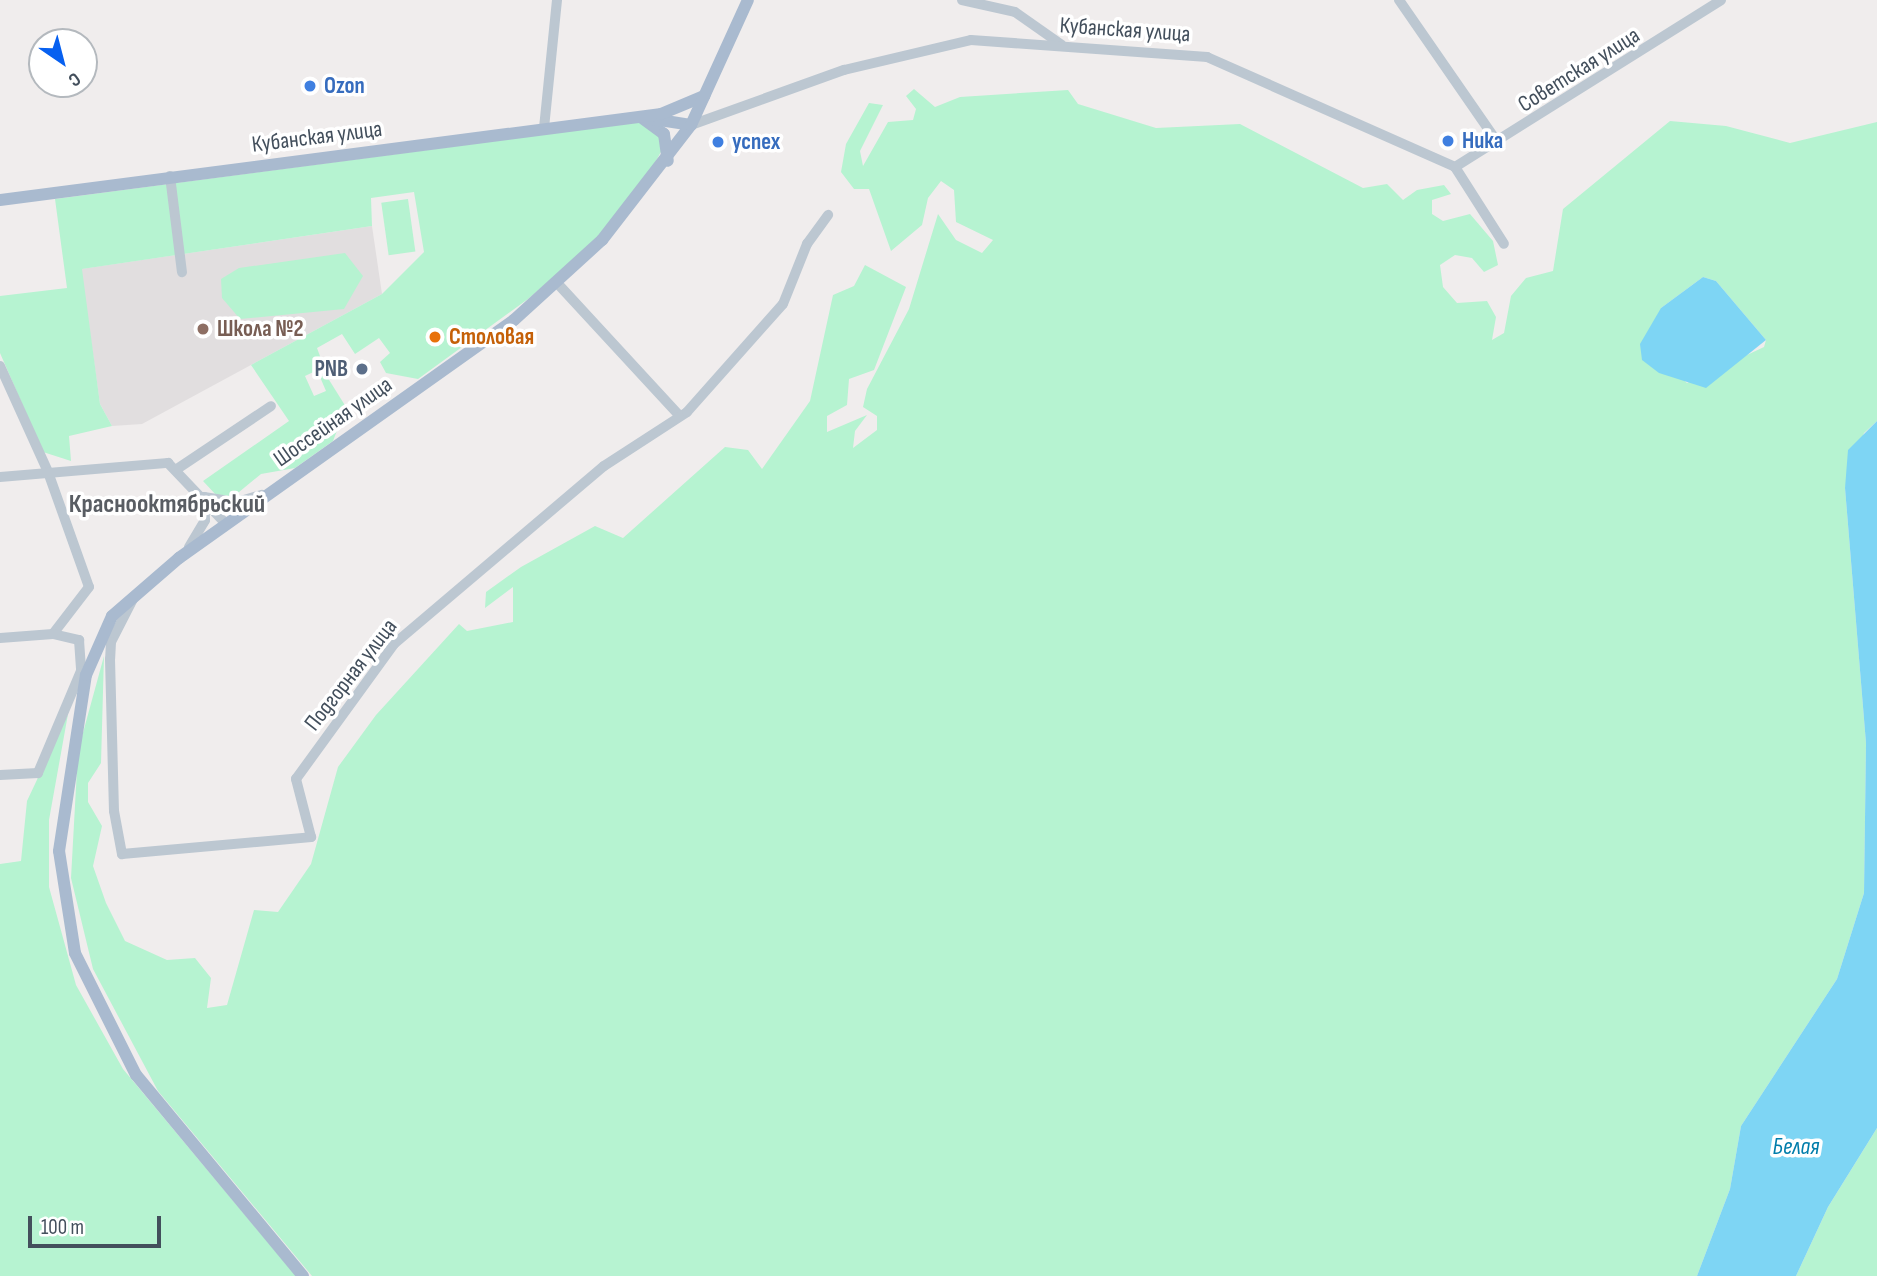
<!DOCTYPE html>
<meta charset="utf-8">
<style>
body{margin:0}
#map{position:relative;width:1877px;height:1276px;overflow:hidden;background:#f0eded;font-family:"Sofia Sans Condensed",sans-serif}
div>[style]{position:absolute}
.education>*{inset:0;background:#e1dedf}
.green>*{inset:0;background:#b6f3d1;transform-origin:0 0}
.water>*{inset:0;background:#7ed5f4}
.minor>*{height:10px;margin:-5px;padding:0 5px;transform-origin:5px;border-radius:5px;background:#bcc7d1}
.major>*{height:12px;margin:-6px;padding:0 6px;transform-origin:6px;border-radius:6px;background:#a9bacf}
.dots>*{width:19px;height:19px;translate:-50% -50%;box-sizing:border-box;border:4px solid #fff;border-radius:50%}
span{translate:-50% -50%;white-space:nowrap;text-align:center;line-height:1.15;-webkit-text-stroke:7px #fff;paint-order:stroke}
.street-label{font-size:23px;color:#434f5c}
.shop-label{font-size:23px;color:#366cbe;font-weight:700}
.left{translate:0 -50%;text-align:left}
.education-label{font-size:23px;color:#785e54;font-weight:700}
.food-label{font-size:23px;color:#c56008;font-weight:700}
.service-label{font-size:23px;color:#4e5e75;font-weight:700}
.right{translate:-100% -50%;text-align:right}
.water-label{font-size:24px;color:#017dab;font-style:italic}
.quarter-label{font-size:26px;color:#595d63;font-weight:700}
.north{position:absolute;left:28px;top:28px;width:70px;height:70px;box-sizing:border-box;background:#fff;border:2px solid #b4b9be;border-radius:50%;rotate:145deg;font-size:19px;font-weight:700;line-height:28px;text-align:center;color:#434f5c}
.north::after{content:'';display:block;margin:auto;width:24px;height:32px;background:#0760f0;clip-path:polygon(50% 0,100% 100%,50% 72%,0 100%)}
.scale{position:absolute;left:28px;top:1216px;width:133px;height:32px;box-sizing:border-box;border:4px solid #434f5c;border-top:0;padding-left:9px;font-size:21px;line-height:24px;white-space:nowrap;color:#434f5c;-webkit-text-stroke:5px #fff;paint-order:stroke}
</style>
<div id="map">
<div class="education">
<i style="clip-path:polygon(372px 226px,382px 294px,142px 424px,112px 426px,100px 404px,81px 269px)"></i>
</div>
<div class="green">
<i style="clip-path:polygon(evenodd,914px 89px,935px 107px,960px 97px,1068px 90px,1078px 104px,1156px 128px,1240px 124px,1363px 188px,1387px 184px,1403px 200px,1417px 190px,1444px 185px,1451px 194px,1432px 200px,1432px 214px,1443px 221px,1470px 214px,1493px 241px,1498px 265px,1484px 272px,1472px 258px,1455px 255px,1440px 265px,1443px 287px,1457px 303px,1487px 301px,1496px 317px,1492px 340px,1504px 333px,1511px 296px,1526px 278px,1553px 271px,1563px 209px,1670px 121px,1726px 126px,1790px 143px,1877px 122px,1877px 421px,1864px 433px,1845px 488px,1866px 743px,1864px 893px,1837px 979px,1741px 1126px,1730px 1189px,1697px 1276px,312px 1276px,158px 1091px,93px 969px,71px 878px,78px 751px,104px 656px,101px 763px,88px 783px,88px 802px,102px 826px,93px 866px,106px 903px,125px 941px,167px 960px,195px 958px,211px 978px,207px 1008px,227px 1005px,254px 910px,278px 912px,311px 864px,338px 767px,376px 715px,459px 624px,467px 631px,513px 622px,513px 587px,485px 608px,486px 592px,521px 567px,595px 526px,623px 538px,725px 447px,748px 450px,762px 469px,810px 401px,833px 295px,854px 286px,865px 265px,906px 287px,874px 370px,849px 379px,847px 405px,827px 416px,827px 432px,867px 415px,855px 431px,853px 448px,877px 430px,877px 416px,863px 407px,867px 389px,909px 309px,938px 214px,956px 240px,982px 253px,993px 240px,956px 222px,954px 190px,941px 181px,928px 198px,922px 225px,891px 251px,869px 189px,854px 189px,841px 172px,846px 144px,869px 103px,883px 105px,860px 151px,863px 166px,888px 122px,913px 120px,916px 109px,906px 96px,914px 89px,1703px 277px,1716px 281px,1766px 340px,1764px 347px,1687px 383px,1678px 374px,1659px 373px,1661px 308px,1703px 277px)"></i>
<i style="clip-path:polygon(638px 122px,657px 129px,663px 148px,645px 181px,594px 242px,528px 299px,418px 379px,386px 373px,380px 362px,390px 353px,379px 338px,355px 354px,342px 334px,317px 348px,324px 367px,305px 376px,314px 396px,326px 391px,320px 377px,326px 375px,346px 407px,333px 441px,295px 468px,261px 474px,233px 497px,217px 496px,203px 481px,289px 421px,251px 365px,382px 294px,424px 252px,414px 192px,371px 198px,372px 226px,82px 269px,100px 404px,112px 426px,69px 436px,71px 461px,43px 452px,0 353px,0 296px,67px 288px,55px 199px)"></i>
<i style="left:408px;top:199px;width:53px;height:27px;rotate:82deg"></i>
<i style="clip-path:polygon(345px 253px,363px 276px,344px 309px,240px 319px,222px 298px,221px 279px,239px 268px)"></i>
<i style="clip-path:polygon(369px 390px,384px 395px,359px 410px,360px 396px)"></i>
<i style="clip-path:polygon(68px 714px,49px 820px,49px 887px,76px 985px,123px 1069px,296px 1276px,0 1276px,0 864px,21px 861px,27px 801px)"></i>
<i style="clip-path:polygon(1877px 1128px,1877px 1276px,1796px 1276px,1828px 1207px)"></i>
</div>
<div class="water">
<i style="clip-path:polygon(1703px 277px,1716px 281px,1766px 340px,1706px 388px,1659px 373px,1642px 360px,1640px 344px,1661px 308px)"></i>
<i style="clip-path:polygon(1877px 421px,1877px 1128px,1828px 1207px,1796px 1276px,1697px 1276px,1730px 1189px,1741px 1126px,1837px 979px,1864px 893px,1866px 743px,1845px 488px,1848px 450px)"></i>
</div>
<div class="minor">
<i style="left:962px;top:0;width:54px;rotate:12.8deg"></i>
<i style="left:1015px;top:12px;width:57px;rotate:35.1deg"></i>
<i style="left:1399px;top:0;width:174px;rotate:55.3deg"></i>
<i style="left:691px;top:125px;width:163px;rotate:-19.8deg"></i>
<i style="left:844px;top:70px;width:130px;rotate:-13.3deg"></i>
<i style="left:971px;top:40px;width:237px;rotate:4.1deg"></i>
<i style="left:1207px;top:57px;width:271px;rotate:23.9deg"></i>
<i style="left:1455px;top:167px;width:91px;rotate:57.5deg"></i>
<i style="left:544px;top:128px;width:129px;rotate:-84.2deg"></i>
<i style="left:1455px;top:167px;width:314px;rotate:-32.1deg"></i>
<i style="left:170px;top:176px;width:97px;rotate:82.9deg"></i>
<i style="left:558px;top:284px;width:176px;rotate:47.3deg"></i>
<i style="left:0;top:366px;width:116px;rotate:65.6deg"></i>
<i style="left:48px;top:472px;width:122px;rotate:70.4deg"></i>
<i style="left:89px;top:587px;width:59px;rotate:127.5deg"></i>
<i style="left:53px;top:634px;width:27px;rotate:13deg"></i>
<i style="left:79px;top:640px;width:31px;rotate:86deg"></i>
<i style="left:81px;top:671px;width:111px;rotate:112.9deg"></i>
<i style="left:38px;top:773px;width:38px;rotate:177deg"></i>
<i style="left:177px;top:469px;width:113px;rotate:-33.8deg"></i>
<i style="left:0;top:477px;width:169px;rotate:-4.8deg"></i>
<i style="left:168px;top:463px;width:84px;rotate:46.4deg"></i>
<i style="left:189px;top:547px;width:31px;rotate:-59deg"></i>
<i style="left:205px;top:520px;width:23px;rotate:-92deg"></i>
<i style="left:204px;top:497px;width:33px;rotate:9deg"></i>
<i style="left:237px;top:502px;width:26px;rotate:-16deg"></i>
<i style="left:133px;top:599px;width:48px;rotate:117.1deg"></i>
<i style="left:111px;top:642px;width:17px;rotate:93deg"></i>
<i style="left:110px;top:659px;width:152px;rotate:88.5deg"></i>
<i style="left:114px;top:811px;width:44px;rotate:79.5deg"></i>
<i style="left:122px;top:854px;width:190px;rotate:-5.1deg"></i>
<i style="left:311px;top:837px;width:60px;rotate:-104.5deg"></i>
<i style="left:296px;top:779px;width:167px;rotate:-54deg"></i>
<i style="left:394px;top:644px;width:275px;rotate:-40.3deg"></i>
<i style="left:604px;top:466px;width:99px;rotate:-33deg"></i>
<i style="left:687px;top:412px;width:144px;rotate:-48.4deg"></i>
<i style="left:783px;top:304px;width:65px;rotate:-68.2deg"></i>
<i style="left:807px;top:244px;width:36px;rotate:-54deg"></i>
<i style="left:0;top:638px;width:53px;rotate:-4.3deg"></i>
</div>
<div class="major">
<i style="left:642px;top:118px;width:27px;rotate:36deg"></i>
<i style="left:664px;top:134px;width:27px;rotate:82deg"></i>
<i style="left:653px;top:119px;width:38px;rotate:9deg"></i>
<i style="left:0;top:200px;width:667px;rotate:-7.41deg"></i>
<i style="left:661px;top:114px;width:47px;rotate:-22.7deg"></i>
<i style="left:303px;top:1276px;width:261px;rotate:-129.7deg"></i>
<i style="left:136px;top:1075px;width:136px;rotate:-116.6deg"></i>
<i style="left:75px;top:953px;width:103px;rotate:-98.9deg"></i>
<i style="left:59px;top:851px;width:178px;rotate:-81.3deg"></i>
<i style="left:86px;top:675px;width:64px;rotate:-66.2deg"></i>
<i style="left:112px;top:616px;width:89px;rotate:-40.9deg"></i>
<i style="left:179px;top:558px;width:411px;rotate:-35.4deg"></i>
<i style="left:514px;top:320px;width:119px;rotate:-42.3deg"></i>
<i style="left:602px;top:240px;width:145px;rotate:-52.3deg"></i>
<i style="left:691px;top:125px;width:137px;rotate:-65.5deg"></i>
</div>
<div class="dots">
<i style="left:310px;top:86px;background:#3f7fe0"></i>
<i style="left:1448px;top:141px;background:#3f7fe0"></i>
<i style="left:718px;top:142px;background:#3f7fe0"></i>
<i style="left:203px;top:329px;background:#8d6e63"></i>
<i style="left:435px;top:337px;background:#e8710a"></i>
<i style="left:362px;top:369px;background:#5c6f8a"></i>
</div>
<div class="street-label">
<span style="left:1125px;top:30px;rotate:4deg">Кубанская улица</span>
<span style="left:1579px;top:70px;rotate:-32deg">Советская улица</span>
<span style="left:317px;top:137px;rotate:-7deg">Кубанская улица</span>
<span style="left:333px;top:422px;rotate:-35deg">Шоссейная улица</span>
<span style="left:351px;top:675px;rotate:-52deg">Подгорная улица</span>
</div>
<div class="shop-label">
<span class="left" style="left:324px;top:86px">Ozon</span>
<span class="left" style="left:1462px;top:141px">Ника</span>
<span class="left" style="left:732px;top:142px">успех</span>
</div>
<div class="education-label">
<span class="left" style="left:217px;top:329px">Школа №2</span>
</div>
<div class="food-label">
<span class="left" style="left:449px;top:337px">Столовая</span>
</div>
<div class="service-label">
<span class="right" style="left:348px;top:369px">PNB</span>
</div>
<div class="water-label">
<span style="left:1796px;top:1147px">Белая</span>
</div>
<div class="quarter-label">
<span style="left:167px;top:505px">Краснооктябрьский</span>
</div>
<div class="north">С</div>
<div class="scale">100 m</div>
</div>
